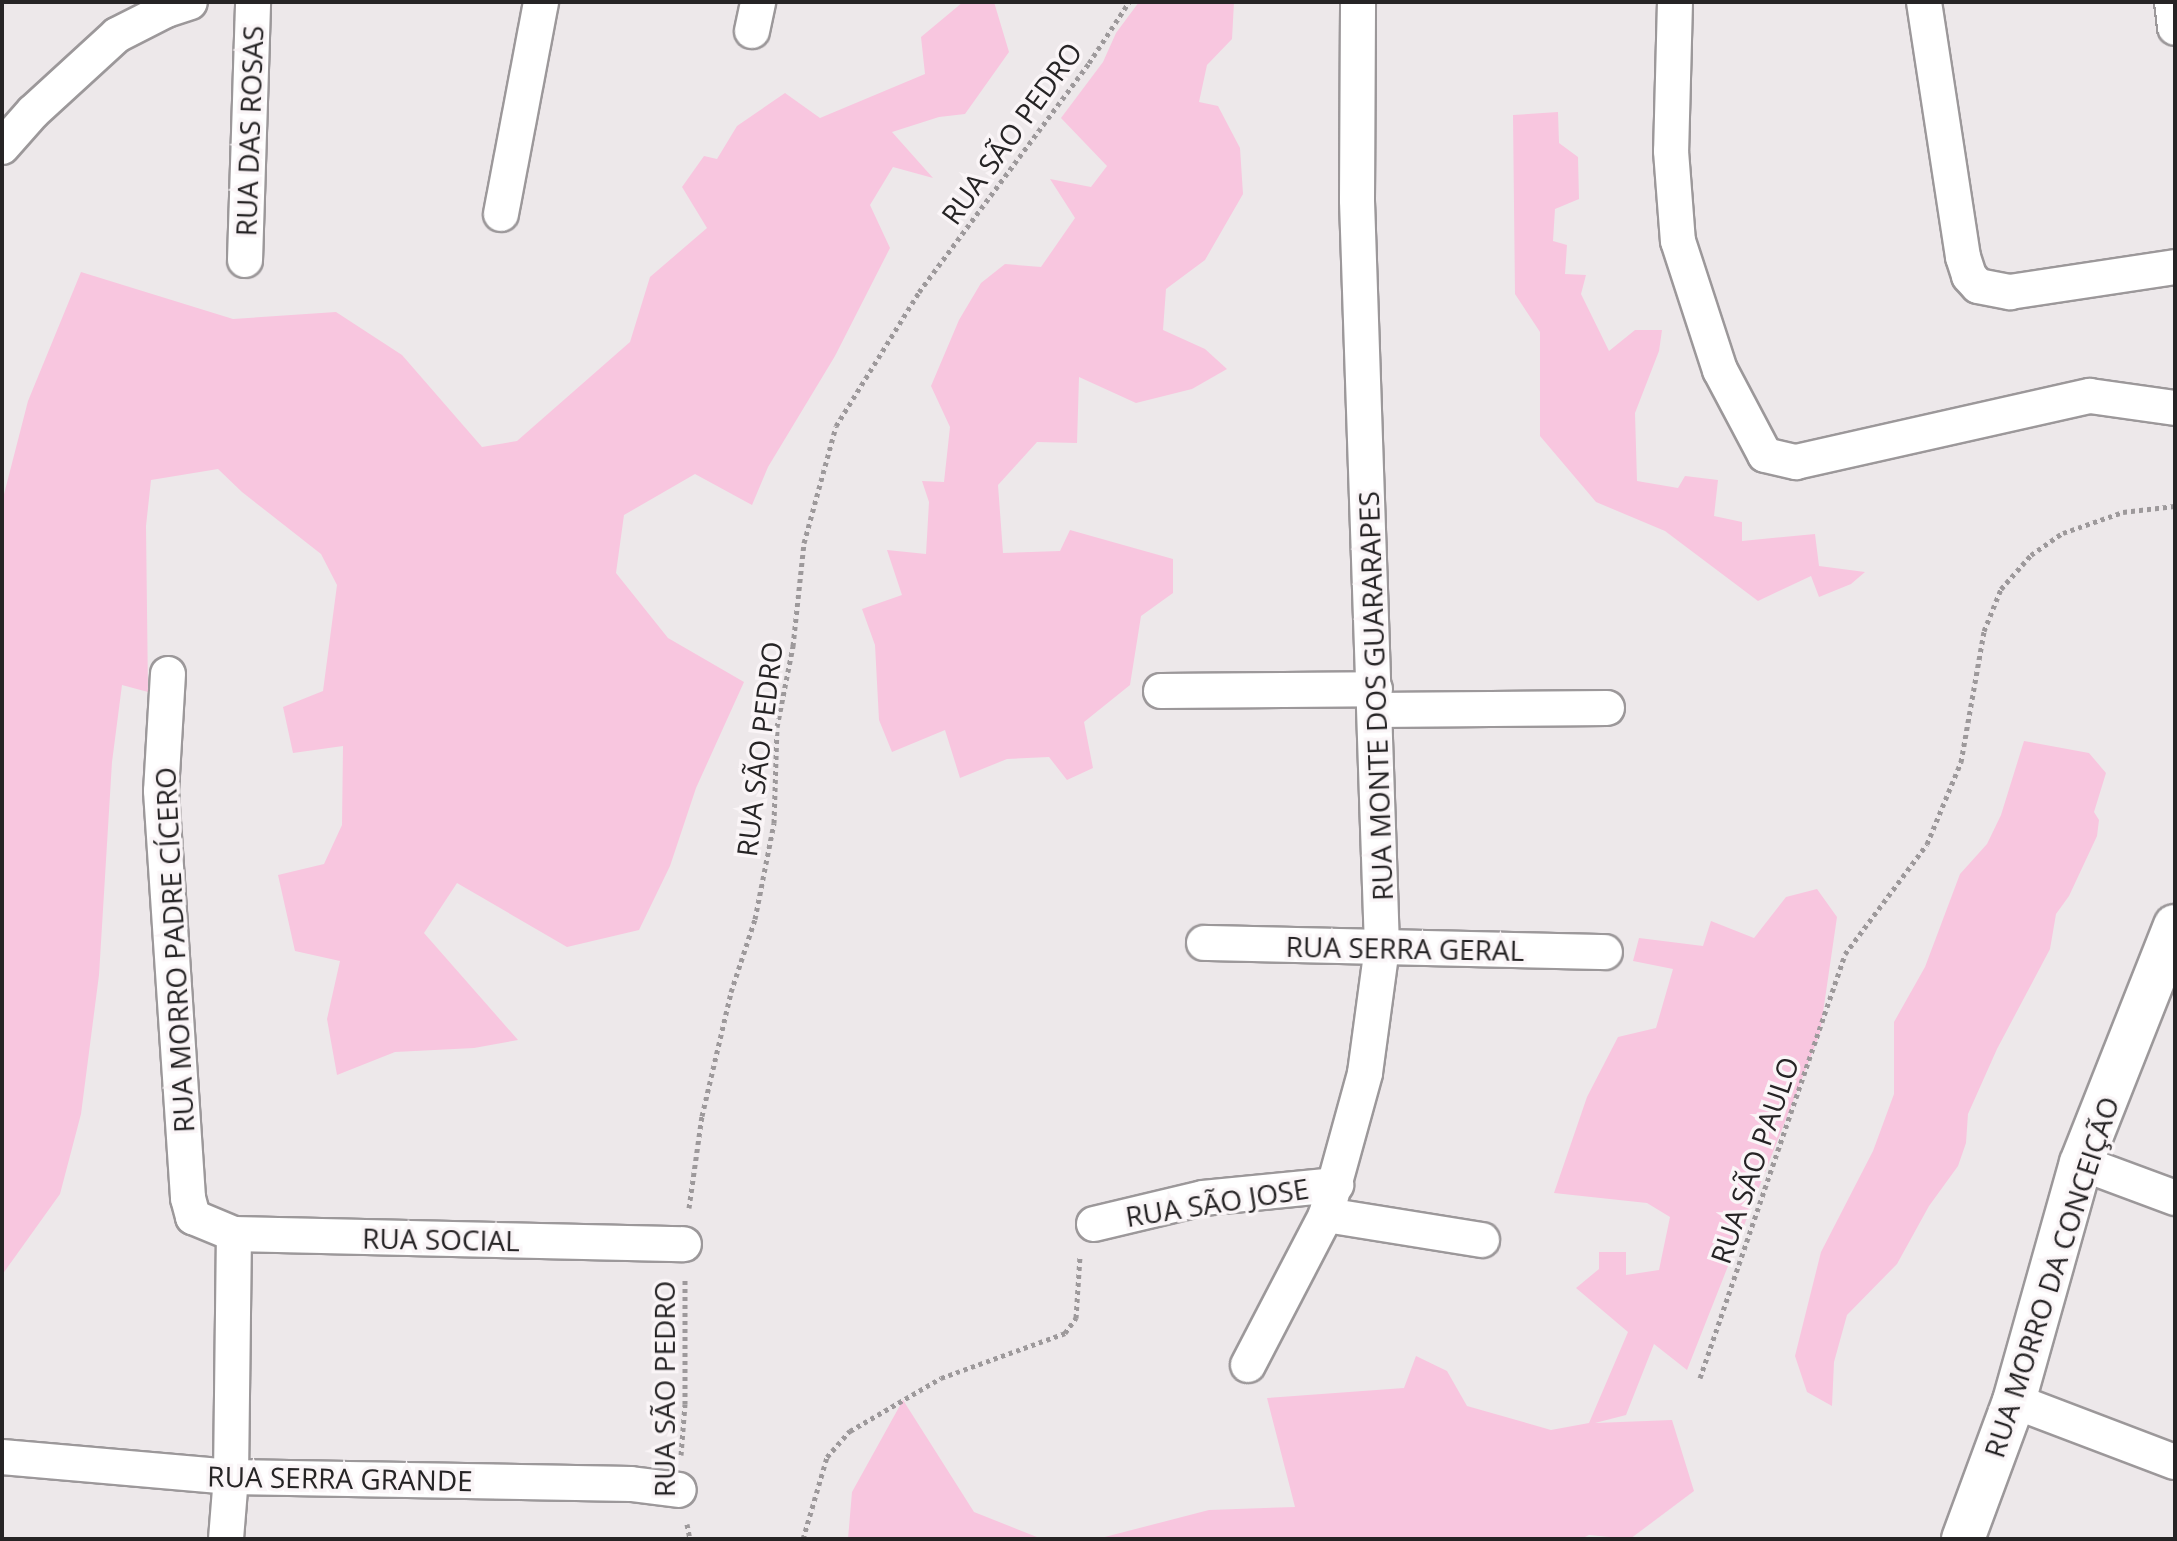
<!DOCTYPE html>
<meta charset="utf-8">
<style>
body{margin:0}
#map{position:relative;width:2177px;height:1541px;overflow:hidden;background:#ede8ea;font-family:"Open Sans",sans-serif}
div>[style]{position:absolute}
.green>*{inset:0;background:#f8c6df}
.path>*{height:5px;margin-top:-2.5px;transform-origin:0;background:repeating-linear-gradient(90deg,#9d999b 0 4px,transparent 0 8px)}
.roads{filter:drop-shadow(2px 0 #9c989a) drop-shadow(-2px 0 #9c989a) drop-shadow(0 2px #9c989a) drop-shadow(0 -2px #9c989a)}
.minor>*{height:34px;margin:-17px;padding:0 17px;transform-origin:17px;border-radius:17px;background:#fff}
.tertiary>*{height:42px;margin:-21px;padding:0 21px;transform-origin:21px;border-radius:21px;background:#fff}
span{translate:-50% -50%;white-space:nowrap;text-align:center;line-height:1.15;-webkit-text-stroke:7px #faf5f7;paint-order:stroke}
.street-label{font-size:28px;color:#262425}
.frame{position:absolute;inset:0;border:4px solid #262425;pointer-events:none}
</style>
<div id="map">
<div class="green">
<i style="clip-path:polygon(963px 2px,994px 2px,1009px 52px,965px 114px,939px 117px,892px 132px,933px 178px,893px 167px,870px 205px,890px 248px,835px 356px,768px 467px,752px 505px,695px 474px,624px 515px,616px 573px,668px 638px,744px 682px,696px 788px,670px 866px,639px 930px,567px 947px,457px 883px,424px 933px,518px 1040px,474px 1048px,395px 1052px,337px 1075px,327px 1019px,340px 961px,295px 951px,278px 875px,324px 864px,342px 825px,343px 746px,293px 753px,283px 707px,323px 691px,337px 585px,321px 554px,242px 492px,218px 469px,151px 480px,146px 526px,148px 692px,122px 685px,112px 762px,99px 975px,81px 1114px,60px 1194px,2px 1275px,2px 502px,28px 401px,81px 272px,233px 319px,336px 312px,402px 355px,482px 447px,517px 441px,630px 342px,650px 277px,707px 228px,682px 187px,704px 156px,717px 159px,737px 126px,785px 93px,820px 118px,925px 74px,921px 37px)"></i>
<i style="clip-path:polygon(1139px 2px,1234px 2px,1232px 39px,1207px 65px,1199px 102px,1218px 106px,1240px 148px,1243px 194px,1205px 260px,1166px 289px,1163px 330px,1205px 349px,1227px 369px,1192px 389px,1136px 403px,1079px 377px,1077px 443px,1037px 442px,998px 485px,1003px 553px,1060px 551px,1070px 530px,1173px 559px,1173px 593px,1141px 616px,1130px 685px,1084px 722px,1093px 768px,1067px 780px,1049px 757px,1007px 759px,960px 778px,945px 730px,892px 752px,879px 720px,875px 645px,862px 609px,902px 595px,887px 550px,926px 554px,929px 502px,922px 481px,944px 482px,950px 427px,931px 386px,959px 320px,981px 283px,1005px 264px,1041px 267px,1075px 218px,1050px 179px,1091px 187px,1107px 166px,1061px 118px,1103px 62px,1116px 33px)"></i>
<i style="clip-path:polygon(1558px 112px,1559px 143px,1578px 157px,1579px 199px,1555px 209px,1553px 241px,1567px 245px,1565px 274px,1586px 275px,1581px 294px,1609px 351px,1635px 330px,1662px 330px,1659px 351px,1635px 413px,1637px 481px,1678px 488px,1685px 476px,1718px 480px,1714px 516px,1742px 522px,1742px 541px,1815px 534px,1819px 566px,1865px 572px,1851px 584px,1819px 597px,1811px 576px,1758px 601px,1665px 531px,1596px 502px,1540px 436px,1540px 332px,1515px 294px,1513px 115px)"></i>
<i style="clip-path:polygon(2024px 741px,2089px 753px,2106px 773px,2094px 812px,2099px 820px,2097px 836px,2069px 896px,2056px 914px,2050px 949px,1997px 1049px,1968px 1114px,1966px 1143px,1958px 1166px,1929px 1206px,1897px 1264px,1847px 1315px,1834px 1362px,1832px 1406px,1807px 1392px,1795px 1356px,1821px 1252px,1873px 1151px,1894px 1094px,1894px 1022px,1925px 967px,1960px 874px,1987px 844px,2001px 815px)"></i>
<i style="clip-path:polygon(1817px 889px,1837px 917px,1820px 1033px,1687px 1370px,1654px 1344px,1626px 1415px,1595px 1423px,1672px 1420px,1694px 1491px,1630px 1539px,1589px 1535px,1581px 1539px,1097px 1539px,1209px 1510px,1295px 1507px,1267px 1398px,1404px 1388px,1416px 1356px,1447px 1371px,1467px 1406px,1551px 1430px,1589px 1423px,1628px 1332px,1576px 1288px,1599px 1269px,1599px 1252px,1626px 1252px,1626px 1275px,1659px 1270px,1670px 1217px,1647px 1203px,1554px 1193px,1587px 1097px,1618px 1037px,1656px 1028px,1673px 969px,1633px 961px,1639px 938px,1703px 946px,1711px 921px,1754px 938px,1786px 897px)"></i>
<i style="clip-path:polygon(903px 1400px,974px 1512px,1042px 1539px,848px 1539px,852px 1492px)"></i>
</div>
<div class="path">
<i style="left:689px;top:1208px;width:93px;rotate:-82deg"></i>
<i style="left:702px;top:1116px;width:127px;rotate:-76.8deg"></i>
<i style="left:731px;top:992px;width:77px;rotate:-71.8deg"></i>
<i style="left:755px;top:919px;width:98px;rotate:-78.8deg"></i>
<i style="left:774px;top:823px;width:96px;rotate:-88.2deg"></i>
<i style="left:777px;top:727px;width:83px;rotate:-78.8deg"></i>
<i style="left:793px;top:646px;width:104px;rotate:-83.9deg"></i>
<i style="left:804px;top:543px;width:121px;rotate:-74.7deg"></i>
<i style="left:836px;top:426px;width:158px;rotate:-58.2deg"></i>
<i style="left:919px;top:292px;width:285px;rotate:-53.4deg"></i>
<i style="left:1089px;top:63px;width:73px;rotate:-56.7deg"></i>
<i style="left:1700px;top:1378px;width:448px;rotate:-71.1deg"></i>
<i style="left:1845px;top:954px;width:137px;rotate:-53.3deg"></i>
<i style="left:1927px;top:844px;width:89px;rotate:-67.5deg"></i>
<i style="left:1961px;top:762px;width:133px;rotate:-80deg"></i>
<i style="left:1984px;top:631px;width:45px;rotate:-68deg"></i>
<i style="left:2001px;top:589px;width:45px;rotate:-48.6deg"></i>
<i style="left:2031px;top:555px;width:39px;rotate:-35deg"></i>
<i style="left:2063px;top:533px;width:64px;rotate:-19.3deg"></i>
<i style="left:2123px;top:512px;width:52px;rotate:-6.6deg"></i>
<i style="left:681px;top:1455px;width:51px;rotate:-85.5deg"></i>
<i style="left:685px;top:1404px;width:126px;rotate:-90deg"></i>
<i style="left:687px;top:1524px;width:15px;rotate:79deg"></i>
<i style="left:803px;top:1539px;width:85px;rotate:-73.7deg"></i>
<i style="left:827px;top:1457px;width:35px;rotate:-49deg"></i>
<i style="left:850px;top:1431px;width:105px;rotate:-30.2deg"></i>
<i style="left:941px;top:1378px;width:132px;rotate:-19.9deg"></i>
<i style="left:1065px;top:1333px;width:19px;rotate:-54deg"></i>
<i style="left:1076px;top:1318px;width:62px;rotate:-86.3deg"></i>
</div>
<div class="roads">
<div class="minor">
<i style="left:1675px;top:2px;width:149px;rotate:91.5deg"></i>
<i style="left:1671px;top:151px;width:90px;rotate:85.6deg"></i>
<i style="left:1678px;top:241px;width:136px;rotate:72deg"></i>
<i style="left:1720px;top:370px;width:96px;rotate:62.1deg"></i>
<i style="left:1765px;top:455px;width:32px;rotate:13deg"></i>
<i style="left:1796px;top:462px;width:301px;rotate:-12.7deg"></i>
<i style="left:2090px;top:396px;width:86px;rotate:8deg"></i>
<i style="left:1924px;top:2px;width:258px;rotate:81.3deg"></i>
<i style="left:1963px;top:257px;width:20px;rotate:72deg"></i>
<i style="left:1969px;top:276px;width:13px;rotate:48deg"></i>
<i style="left:1978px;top:286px;width:33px;rotate:11deg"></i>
<i style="left:2010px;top:292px;width:167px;rotate:-8.6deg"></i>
<i style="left:2172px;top:2px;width:26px;rotate:83deg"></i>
<i style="left:752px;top:31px;width:30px;rotate:-78deg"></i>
<i style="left:2px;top:147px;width:47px;rotate:-48.5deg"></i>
<i style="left:33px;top:112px;width:114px;rotate:-42.5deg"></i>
<i style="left:117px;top:35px;width:55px;rotate:-27deg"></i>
<i style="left:166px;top:10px;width:25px;rotate:-18deg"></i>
<i style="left:501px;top:214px;width:216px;rotate:-79.3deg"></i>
<i style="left:245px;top:260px;width:258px;rotate:-88.2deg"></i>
<i style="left:168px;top:674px;width:117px;rotate:93.4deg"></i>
<i style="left:161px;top:791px;width:408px;rotate:86.2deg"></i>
<i style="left:188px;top:1198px;width:20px;rotate:75deg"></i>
<i style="left:193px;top:1217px;width:44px;rotate:22.5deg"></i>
<i style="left:234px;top:1234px;width:450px;rotate:1.3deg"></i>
<i style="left:1161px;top:691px;width:214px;rotate:-0.5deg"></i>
<i style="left:1375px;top:710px;width:232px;rotate:-0.5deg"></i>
<i style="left:1204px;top:943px;width:401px;rotate:1.3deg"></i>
<i style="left:2081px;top:1163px;width:100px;rotate:20.4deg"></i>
<i style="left:1326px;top:1215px;width:158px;rotate:9.1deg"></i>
<i style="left:1094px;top:1224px;width:112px;rotate:-13.4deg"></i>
<i style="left:1203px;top:1198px;width:134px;rotate:-5.6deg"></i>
<i style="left:1248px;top:1365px;width:169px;rotate:-62.5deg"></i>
<i style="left:1326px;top:1215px;width:147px;rotate:-74.6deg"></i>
<i style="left:1365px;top:1073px;width:127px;rotate:-82.3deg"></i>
<i style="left:1382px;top:947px;width:747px;rotate:-91.92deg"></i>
<i style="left:1357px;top:200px;width:198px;rotate:-89.7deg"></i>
<i style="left:2014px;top:1401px;width:172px;rotate:20.8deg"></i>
<i style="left:2px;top:1457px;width:230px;rotate:5deg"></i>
<i style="left:231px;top:1477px;width:400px;rotate:1deg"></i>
<i style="left:631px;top:1484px;width:48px;rotate:7.1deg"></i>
<i style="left:226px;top:1539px;width:62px;rotate:-85.4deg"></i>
<i style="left:231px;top:1477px;width:243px;rotate:-89.3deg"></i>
</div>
<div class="tertiary">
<i style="left:1963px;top:1539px;width:147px;rotate:-69.7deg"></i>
<i style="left:2014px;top:1401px;width:247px;rotate:-74.3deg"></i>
<i style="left:2081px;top:1163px;width:255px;rotate:-68.4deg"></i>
</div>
</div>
<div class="street-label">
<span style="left:249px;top:131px;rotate:-88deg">RUA DAS ROSAS</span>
<span style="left:1011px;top:133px;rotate:-54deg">RUA SÃO PEDRO</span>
<span style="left:1375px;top:696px;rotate:-92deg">RUA MONTE DOS GUARARAPES</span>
<span style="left:759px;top:749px;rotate:-83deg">RUA SÃO PEDRO</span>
<span style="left:1405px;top:948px;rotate:1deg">RUA SERRA GERAL</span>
<span style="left:174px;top:950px;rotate:-93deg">RUA MORRO PADRE CÍCERO</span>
<span style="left:1754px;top:1160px;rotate:-71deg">RUA SÃO PAULO</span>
<span style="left:1217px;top:1202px;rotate:-9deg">RUA SÃO JOSE</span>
<span style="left:441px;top:1239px;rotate:1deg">RUA SOCIAL</span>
<span style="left:2051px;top:1277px;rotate:-72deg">RUA MORRO DA CONCEIÇÃO</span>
<span style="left:664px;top:1389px;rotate:-90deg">RUA SÃO PEDRO</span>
<span style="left:340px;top:1478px;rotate:1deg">RUA SERRA GRANDE</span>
</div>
<div class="frame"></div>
</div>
